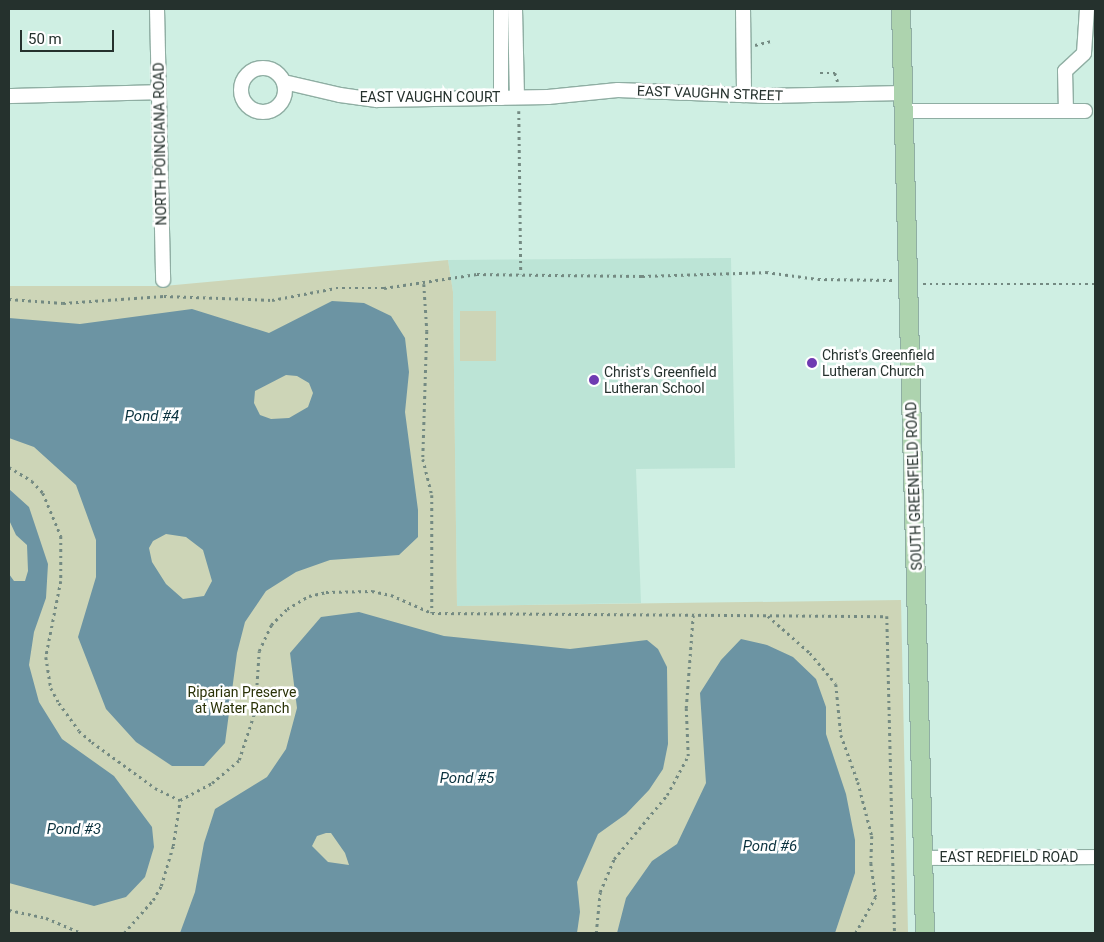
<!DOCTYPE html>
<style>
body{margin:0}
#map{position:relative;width:1104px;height:942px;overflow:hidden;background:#cfefe3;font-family:Roboto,sans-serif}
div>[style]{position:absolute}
.built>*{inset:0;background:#bce4d6}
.green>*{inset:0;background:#cdd5b7;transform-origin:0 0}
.water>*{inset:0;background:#6c94a3}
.path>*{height:2.5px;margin-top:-1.25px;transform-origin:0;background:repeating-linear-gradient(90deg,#748a82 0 2.5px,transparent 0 6.5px)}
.roads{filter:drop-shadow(1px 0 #8faea3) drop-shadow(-1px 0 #8faea3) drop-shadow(0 1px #8faea3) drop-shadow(0 -1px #8faea3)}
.minor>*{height:14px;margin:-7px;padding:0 7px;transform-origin:7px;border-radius:7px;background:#fff}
.minor>.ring{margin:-7px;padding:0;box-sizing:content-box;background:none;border:14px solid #fff;border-radius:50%}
.major>*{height:18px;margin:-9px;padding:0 9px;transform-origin:9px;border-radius:9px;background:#add3ae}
.dots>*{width:14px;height:14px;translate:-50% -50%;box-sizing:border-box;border:2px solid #fff;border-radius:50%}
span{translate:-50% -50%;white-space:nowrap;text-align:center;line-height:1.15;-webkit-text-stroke:5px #fff;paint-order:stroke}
.street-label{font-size:14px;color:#25312d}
.poi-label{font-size:14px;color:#25312d}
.left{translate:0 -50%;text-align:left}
.park-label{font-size:14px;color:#2a3207}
.water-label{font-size:15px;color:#0d3440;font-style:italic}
.frame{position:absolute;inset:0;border:10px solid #25312d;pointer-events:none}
.scale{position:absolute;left:20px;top:30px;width:94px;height:22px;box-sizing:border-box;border:2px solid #25312d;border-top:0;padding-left:6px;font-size:15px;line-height:18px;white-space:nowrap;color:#25312d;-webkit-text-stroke:4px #fff;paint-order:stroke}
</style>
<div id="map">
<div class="built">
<i style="clip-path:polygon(731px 258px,735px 468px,636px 469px,641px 603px,457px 606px,453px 292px,448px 260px)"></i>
</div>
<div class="green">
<i style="clip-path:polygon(448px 260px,453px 292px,457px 606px,901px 600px,908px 933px,9px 933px,9px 286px,164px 286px)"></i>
<i style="left:496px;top:311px;width:50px;height:36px;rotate:90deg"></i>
</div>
<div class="water">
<i style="clip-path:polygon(evenodd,332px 301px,364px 303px,391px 316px,405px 338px,409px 372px,405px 412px,418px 510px,418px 537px,399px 555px,330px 560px,296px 572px,266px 591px,245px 622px,237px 653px,225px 743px,204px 766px,172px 766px,136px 742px,106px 709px,78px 637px,96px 577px,96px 540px,76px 485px,34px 447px,9px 438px,9px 318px,80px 324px,192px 309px,269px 333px,332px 301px,286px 375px,297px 376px,309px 383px,313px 393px,308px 407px,289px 418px,271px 419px,260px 415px,254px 403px,255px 391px,286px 375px,332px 301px,166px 534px,186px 537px,203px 550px,212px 581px,204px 596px,183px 599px,166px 584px,152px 562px,149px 548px,153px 541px,166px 534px)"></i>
<i style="clip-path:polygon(9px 489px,29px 507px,48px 564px,46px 598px,34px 632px,29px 665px,39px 702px,62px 739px,114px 776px,152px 827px,154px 847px,145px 877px,126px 897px,94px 906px,9px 883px,9px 574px,14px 581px,25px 581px,28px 571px,27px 545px,16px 535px,9px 520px)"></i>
<i style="clip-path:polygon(evenodd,359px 612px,444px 636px,570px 649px,647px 640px,658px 649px,667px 667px,668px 744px,663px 769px,649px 790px,626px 814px,598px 834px,577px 882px,580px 912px,577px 933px,180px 933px,195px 892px,204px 843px,215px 809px,267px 777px,286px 749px,297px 708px,290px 653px,321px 617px,359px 612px,326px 833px,331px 833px,345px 853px,349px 865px,328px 862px,312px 846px,317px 836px,326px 833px)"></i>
<i style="clip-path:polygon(741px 639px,767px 645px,793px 657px,816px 679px,826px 707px,826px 734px,846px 794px,855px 840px,855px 873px,835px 933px,617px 933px,626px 898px,652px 861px,677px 844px,706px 783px,700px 693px,721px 660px)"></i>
</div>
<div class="path">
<i style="left:755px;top:45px;width:16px;rotate:-14deg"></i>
<i style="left:820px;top:73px;width:15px"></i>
<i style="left:835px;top:73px;width:9px;rotate:72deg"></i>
<i style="left:519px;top:111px;width:163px;rotate:89.3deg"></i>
<i style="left:424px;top:284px;width:47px;rotate:86.3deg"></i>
<i style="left:427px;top:331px;width:128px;rotate:91.8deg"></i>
<i style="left:423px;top:459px;width:37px;rotate:76deg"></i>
<i style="left:432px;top:495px;width:118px;rotate:90deg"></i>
<i style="left:923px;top:284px;width:172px"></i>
<i style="left:9px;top:299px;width:54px;rotate:4.2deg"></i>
<i style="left:63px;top:303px;width:101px;rotate:-4deg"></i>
<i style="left:164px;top:296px;width:108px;rotate:2.1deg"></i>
<i style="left:272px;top:300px;width:65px;rotate:-10.6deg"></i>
<i style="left:336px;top:288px;width:48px"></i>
<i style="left:384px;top:288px;width:94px;rotate:-8.6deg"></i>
<i style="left:477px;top:274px;width:165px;rotate:0.7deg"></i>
<i style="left:642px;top:276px;width:124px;rotate:-1.8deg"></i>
<i style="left:766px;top:272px;width:52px;rotate:7.7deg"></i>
<i style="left:818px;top:279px;width:75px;rotate:0.8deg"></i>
<i style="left:9px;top:467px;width:27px;rotate:31deg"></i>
<i style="left:32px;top:481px;width:16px;rotate:47deg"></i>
<i style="left:43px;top:493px;width:47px;rotate:67.3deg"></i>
<i style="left:61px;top:536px;width:45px;rotate:90deg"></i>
<i style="left:61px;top:581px;width:77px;rotate:101.2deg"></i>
<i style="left:46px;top:657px;width:31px;rotate:81deg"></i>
<i style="left:51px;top:688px;width:17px;rotate:62deg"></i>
<i style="left:59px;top:703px;width:34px;rotate:54deg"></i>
<i style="left:79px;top:731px;width:17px;rotate:40deg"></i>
<i style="left:92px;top:742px;width:78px;rotate:36.1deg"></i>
<i style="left:155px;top:788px;width:28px;rotate:26deg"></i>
<i style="left:768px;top:616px;width:56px;rotate:41.4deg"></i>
<i style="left:810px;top:653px;width:40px;rotate:50deg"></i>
<i style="left:836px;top:684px;width:51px;rotate:84.4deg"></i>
<i style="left:841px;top:735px;width:50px;rotate:70.1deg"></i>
<i style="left:858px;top:782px;width:56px;rotate:75.5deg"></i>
<i style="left:872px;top:836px;width:27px;rotate:92deg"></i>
<i style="left:871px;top:863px;width:34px;rotate:82deg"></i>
<i style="left:876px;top:897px;width:41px;rotate:119.1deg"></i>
<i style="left:180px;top:800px;width:36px;rotate:-28deg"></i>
<i style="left:212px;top:783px;width:35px;rotate:-40deg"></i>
<i style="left:239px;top:760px;width:52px;rotate:-71.9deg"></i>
<i style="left:255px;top:711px;width:60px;rotate:-86.2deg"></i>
<i style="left:259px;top:651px;width:29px;rotate:-65deg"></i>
<i style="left:271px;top:625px;width:23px;rotate:-45deg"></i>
<i style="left:287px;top:609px;width:26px;rotate:-31deg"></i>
<i style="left:309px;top:596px;width:17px;rotate:-13deg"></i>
<i style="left:326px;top:592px;width:46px;rotate:-1.2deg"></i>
<i style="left:372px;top:591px;width:19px;rotate:12deg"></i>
<i style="left:391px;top:595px;width:45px;rotate:23.7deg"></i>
<i style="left:432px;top:613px;width:455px;rotate:0.4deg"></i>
<i style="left:887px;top:616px;width:317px;rotate:88.6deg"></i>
<i style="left:9px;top:910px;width:38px;rotate:12deg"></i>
<i style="left:46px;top:918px;width:39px;rotate:23deg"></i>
<i style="left:124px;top:933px;width:44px;rotate:-48.7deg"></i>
<i style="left:153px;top:900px;width:16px;rotate:-60deg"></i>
<i style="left:161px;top:886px;width:42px;rotate:-73.3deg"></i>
<i style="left:173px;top:846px;width:47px;rotate:-81.3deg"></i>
<i style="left:596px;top:933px;width:41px;rotate:-84.4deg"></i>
<i style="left:600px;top:892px;width:36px;rotate:-67deg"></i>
<i style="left:614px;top:859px;width:83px;rotate:-50.4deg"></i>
<i style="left:667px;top:795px;width:44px;rotate:-61.7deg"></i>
<i style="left:688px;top:756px;width:48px;rotate:-92.4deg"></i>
<i style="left:686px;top:708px;width:93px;rotate:-85.7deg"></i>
</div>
<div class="roads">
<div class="minor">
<i style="left:157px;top:9px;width:271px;rotate:88.7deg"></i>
<i style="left:515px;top:9px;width:88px;rotate:88.7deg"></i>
<i style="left:743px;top:9px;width:86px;rotate:89.3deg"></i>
<i class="ring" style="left:241px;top:68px;width:30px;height:30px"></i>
<i style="left:284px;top:82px;width:57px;rotate:13.1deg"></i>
<i style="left:340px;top:95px;width:37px;rotate:8deg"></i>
<i style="left:377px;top:100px;width:171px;rotate:-1deg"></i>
<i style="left:548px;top:97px;width:70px;rotate:-5.7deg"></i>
<i style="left:618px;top:90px;width:150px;rotate:2.3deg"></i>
<i style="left:768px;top:96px;width:135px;rotate:-1.3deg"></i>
<i style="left:9px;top:96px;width:149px;rotate:-1.5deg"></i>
<i style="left:501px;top:98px;width:89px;rotate:-90deg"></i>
<i style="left:904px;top:111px;width:181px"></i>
<i style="left:1066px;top:111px;width:40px;rotate:-91.4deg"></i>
<i style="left:1065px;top:71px;width:26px;rotate:-43deg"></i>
<i style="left:1084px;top:53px;width:44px;rotate:-86.1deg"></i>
<i style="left:923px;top:858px;width:172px;rotate:-0.3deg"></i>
</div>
<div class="major">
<i style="left:901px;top:9px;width:924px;rotate:88.51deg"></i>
</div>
</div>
<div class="dots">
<i style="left:812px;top:363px;background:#6f3bb2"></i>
<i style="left:594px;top:380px;background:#6f3bb2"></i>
</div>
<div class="street-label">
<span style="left:710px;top:93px;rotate:2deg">EAST VAUGHN STREET</span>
<span style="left:430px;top:97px">EAST VAUGHN COURT</span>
<span style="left:160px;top:144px;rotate:-91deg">NORTH POINCIANA ROAD</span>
<span style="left:914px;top:486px;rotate:-92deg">SOUTH GREENFIELD ROAD</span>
<span style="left:1009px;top:857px">EAST REDFIELD ROAD</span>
</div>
<div class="poi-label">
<span class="left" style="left:822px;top:363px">Christ's Greenfield<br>Lutheran Church</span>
<span class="left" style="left:604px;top:380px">Christ's Greenfield<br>Lutheran School</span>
</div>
<div class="park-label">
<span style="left:242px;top:700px">Riparian Preserve<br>at Water Ranch</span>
</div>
<div class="water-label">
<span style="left:152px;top:417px">Pond #4</span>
<span style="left:467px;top:779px">Pond #5</span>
<span style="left:74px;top:830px">Pond #3</span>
<span style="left:770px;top:847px">Pond #6</span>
</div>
<div class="frame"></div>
<div class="scale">50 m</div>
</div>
